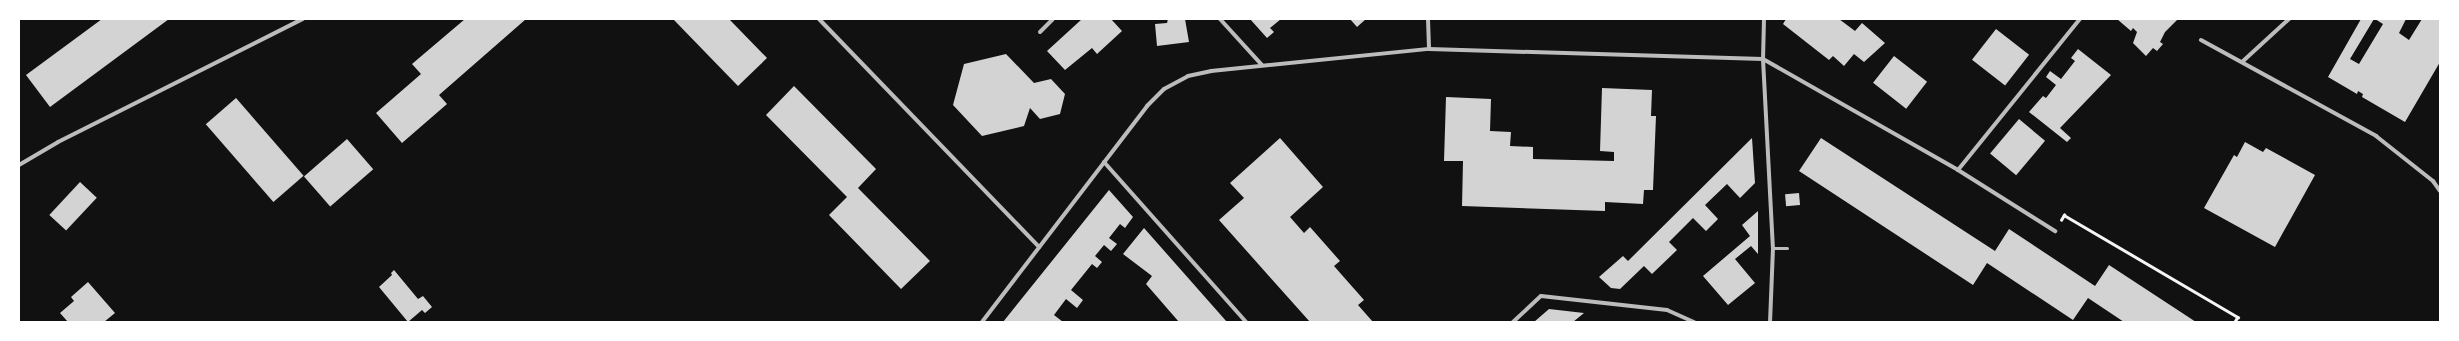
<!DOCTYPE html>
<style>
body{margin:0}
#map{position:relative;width:2459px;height:341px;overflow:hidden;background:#111;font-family:"IBM Plex Sans",sans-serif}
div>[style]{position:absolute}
.building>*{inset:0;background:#d3d3d3;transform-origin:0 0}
.path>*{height:2.5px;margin:-1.25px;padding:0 1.25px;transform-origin:1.25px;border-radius:1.25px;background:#f5f5f5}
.service>*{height:3px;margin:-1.5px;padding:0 1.5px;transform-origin:1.5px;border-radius:1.5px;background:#bcbcbc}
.minor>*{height:4px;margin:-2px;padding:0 2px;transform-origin:2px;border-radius:2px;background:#bcbcbc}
span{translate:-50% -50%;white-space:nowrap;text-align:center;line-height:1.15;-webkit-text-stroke:4px #fff;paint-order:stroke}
.frame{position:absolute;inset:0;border:20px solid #fff;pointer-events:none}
</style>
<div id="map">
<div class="building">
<i style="clip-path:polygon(102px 19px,169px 19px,50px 107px,26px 75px)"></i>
<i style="clip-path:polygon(465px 19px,526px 19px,439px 95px,447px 104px,402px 143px,376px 113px,421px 74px,412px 64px)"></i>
<i style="clip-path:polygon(673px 19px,729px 19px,767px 58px,738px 86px)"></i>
<i style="clip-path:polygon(1082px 19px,1111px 19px,1122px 31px,1097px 54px,1092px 48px,1065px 70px,1047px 51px)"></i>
<i style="clip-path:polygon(1168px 19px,1185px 19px,1189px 42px,1157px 46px,1155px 24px,1167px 23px)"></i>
<i style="clip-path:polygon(1250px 19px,1281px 19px,1270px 28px,1274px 32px,1267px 38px)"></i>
<i style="clip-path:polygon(1350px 19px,1366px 19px,1357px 27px)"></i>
<i style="clip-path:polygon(1786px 19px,1839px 19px,1855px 31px,1862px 23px,1885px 43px,1864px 62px,1854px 54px,1844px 66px,1833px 56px,1829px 60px,1783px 24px)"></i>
<i style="clip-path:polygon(2117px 19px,2178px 19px,2165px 32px,2160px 42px,2163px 44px,2157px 51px,2153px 48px,2146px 56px,2133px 43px,2137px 32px,2133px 28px,2131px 31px)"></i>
<i style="clip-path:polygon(2361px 19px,2374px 19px,2350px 59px,2359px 64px,2383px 24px,2375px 19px,2406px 19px,2399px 33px,2409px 40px,2422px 19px,2440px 19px,2440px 62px,2405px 122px,2362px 97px,2363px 94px,2358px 91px,2357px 94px,2328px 77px)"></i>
<i style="left:1996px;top:29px;width:42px;height:39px;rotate:38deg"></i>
<i style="clip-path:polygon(2078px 49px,2111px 75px,2060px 128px,2071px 138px,2067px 142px,2029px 112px,2043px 96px,2046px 98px,2056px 85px,2046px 77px,2050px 71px,2061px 79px,2075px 61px,2071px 58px)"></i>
<i style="clip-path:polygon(1006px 54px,1034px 83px,1051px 79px,1065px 94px,1060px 114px,1040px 119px,1030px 108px,1024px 126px,982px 136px,953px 105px,964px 64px)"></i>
<i style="left:1894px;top:56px;width:42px;height:34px;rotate:38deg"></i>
<i style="clip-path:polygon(794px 86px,876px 169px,858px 188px,930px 261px,901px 289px,829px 215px,847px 197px,766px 115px)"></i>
<i style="clip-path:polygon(1602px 88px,1652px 90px,1651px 116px,1656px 116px,1653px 190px,1644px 190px,1643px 204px,1605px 202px,1605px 211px,1462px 206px,1463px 161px,1444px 161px,1446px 97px,1491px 99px,1490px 131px,1511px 132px,1510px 146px,1533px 147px,1533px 159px,1614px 161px,1614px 152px,1600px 151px)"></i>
<i style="left:236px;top:98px;width:103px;height:40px;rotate:49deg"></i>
<i style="left:2019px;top:119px;width:34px;height:45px;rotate:40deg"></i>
<i style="clip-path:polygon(1280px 138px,1323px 187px,1290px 217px,1304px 233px,1310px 227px,1340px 261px,1334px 266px,1364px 300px,1358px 305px,1373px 322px,1310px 322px,1219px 220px,1244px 198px,1230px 183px)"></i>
<i style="clip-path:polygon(1752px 138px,1755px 183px,1740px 198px,1727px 184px,1705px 205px,1718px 219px,1706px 231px,1693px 218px,1669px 242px,1677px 250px,1652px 274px,1644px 266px,1620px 289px,1611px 288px,1599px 277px,1623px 256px,1628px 261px)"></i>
<i style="clip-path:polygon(1821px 138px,1995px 251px,2009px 229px,2095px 286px,2109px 265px,2196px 322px,2124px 322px,2088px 298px,2073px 320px,1987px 263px,1973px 285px,1799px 171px)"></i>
<i style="left:347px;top:139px;width:40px;height:57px;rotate:49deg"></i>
<i style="clip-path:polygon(2245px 142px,2263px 152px,2266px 148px,2315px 175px,2275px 247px,2204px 208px,2234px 155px,2237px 157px)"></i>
<i style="left:80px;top:182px;width:23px;height:45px;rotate:43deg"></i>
<i style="clip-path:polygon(1109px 190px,1133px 217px,1125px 228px,1120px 224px,1109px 238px,1117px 244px,1111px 251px,1104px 245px,1095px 256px,1102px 262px,1097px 268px,1092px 264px,1071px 290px,1083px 300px,1077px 308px,1066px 299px,1054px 315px,1063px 322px,1003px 322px)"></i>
<i style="left:1799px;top:193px;width:12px;height:14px;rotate:85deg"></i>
<i style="clip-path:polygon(1758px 211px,1758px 254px,1751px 246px,1735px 259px,1755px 283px,1728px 305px,1703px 276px,1750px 236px,1742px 225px)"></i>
<i style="clip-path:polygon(1144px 228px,1227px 322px,1179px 322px,1146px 284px,1152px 276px,1123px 254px)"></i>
<i style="clip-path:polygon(394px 270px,418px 299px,423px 296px,432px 307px,425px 313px,422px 310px,408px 322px,379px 287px,392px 275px,391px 273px)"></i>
<i style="clip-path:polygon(88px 282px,115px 313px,104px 322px,68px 322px,60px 313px,74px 301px,71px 297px)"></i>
<i style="clip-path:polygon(1549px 309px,1584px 313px,1573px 322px,1534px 322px)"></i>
</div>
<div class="path">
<i style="left:2061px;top:220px;width:6px;rotate:-59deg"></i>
<i style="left:2064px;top:215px;width:202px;rotate:30.4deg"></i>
<i style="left:2238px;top:317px;width:6px;rotate:121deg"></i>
</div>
<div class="service">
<i style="left:1773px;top:248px;width:14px"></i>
</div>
<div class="minor">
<i style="left:819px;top:19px;width:317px;rotate:46deg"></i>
<i style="left:1220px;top:19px;width:62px;rotate:47.6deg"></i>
<i style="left:1428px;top:19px;width:30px;rotate:88deg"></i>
<i style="left:1764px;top:19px;width:40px;rotate:91.4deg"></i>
<i style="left:1763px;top:59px;width:189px;rotate:87deg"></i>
<i style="left:1773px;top:248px;width:74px;rotate:92.3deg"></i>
<i style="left:1040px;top:32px;width:18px;rotate:-45deg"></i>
<i style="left:2201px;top:40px;width:200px;rotate:28.7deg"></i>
<i style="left:2376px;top:136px;width:73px;rotate:38.3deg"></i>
<i style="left:2433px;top:181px;width:12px;rotate:55deg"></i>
<i style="left:2242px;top:62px;width:64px;rotate:-42.5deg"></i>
<i style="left:1104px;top:162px;width:214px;rotate:48.4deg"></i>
<i style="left:19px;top:165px;width:45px;rotate:-30.5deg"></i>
<i style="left:58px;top:142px;width:274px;rotate:-26.7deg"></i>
<i style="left:1958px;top:170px;width:194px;rotate:-51.1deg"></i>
<i style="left:982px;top:322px;width:272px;rotate:-52.6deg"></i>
<i style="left:1147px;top:106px;width:24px;rotate:-45deg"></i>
<i style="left:1164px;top:89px;width:27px;rotate:-28deg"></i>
<i style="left:1188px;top:76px;width:24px;rotate:-12deg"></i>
<i style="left:1211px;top:71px;width:219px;rotate:-5.8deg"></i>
<i style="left:1429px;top:49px;width:334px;rotate:1.7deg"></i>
<i style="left:1763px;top:59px;width:224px;rotate:29.6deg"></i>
<i style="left:1958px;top:170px;width:115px;rotate:32.2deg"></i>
<i style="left:1513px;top:322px;width:38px;rotate:-43deg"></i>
<i style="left:1541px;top:296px;width:127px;rotate:6.3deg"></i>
<i style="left:1667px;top:310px;width:30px;rotate:24deg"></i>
</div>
<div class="frame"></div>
</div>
